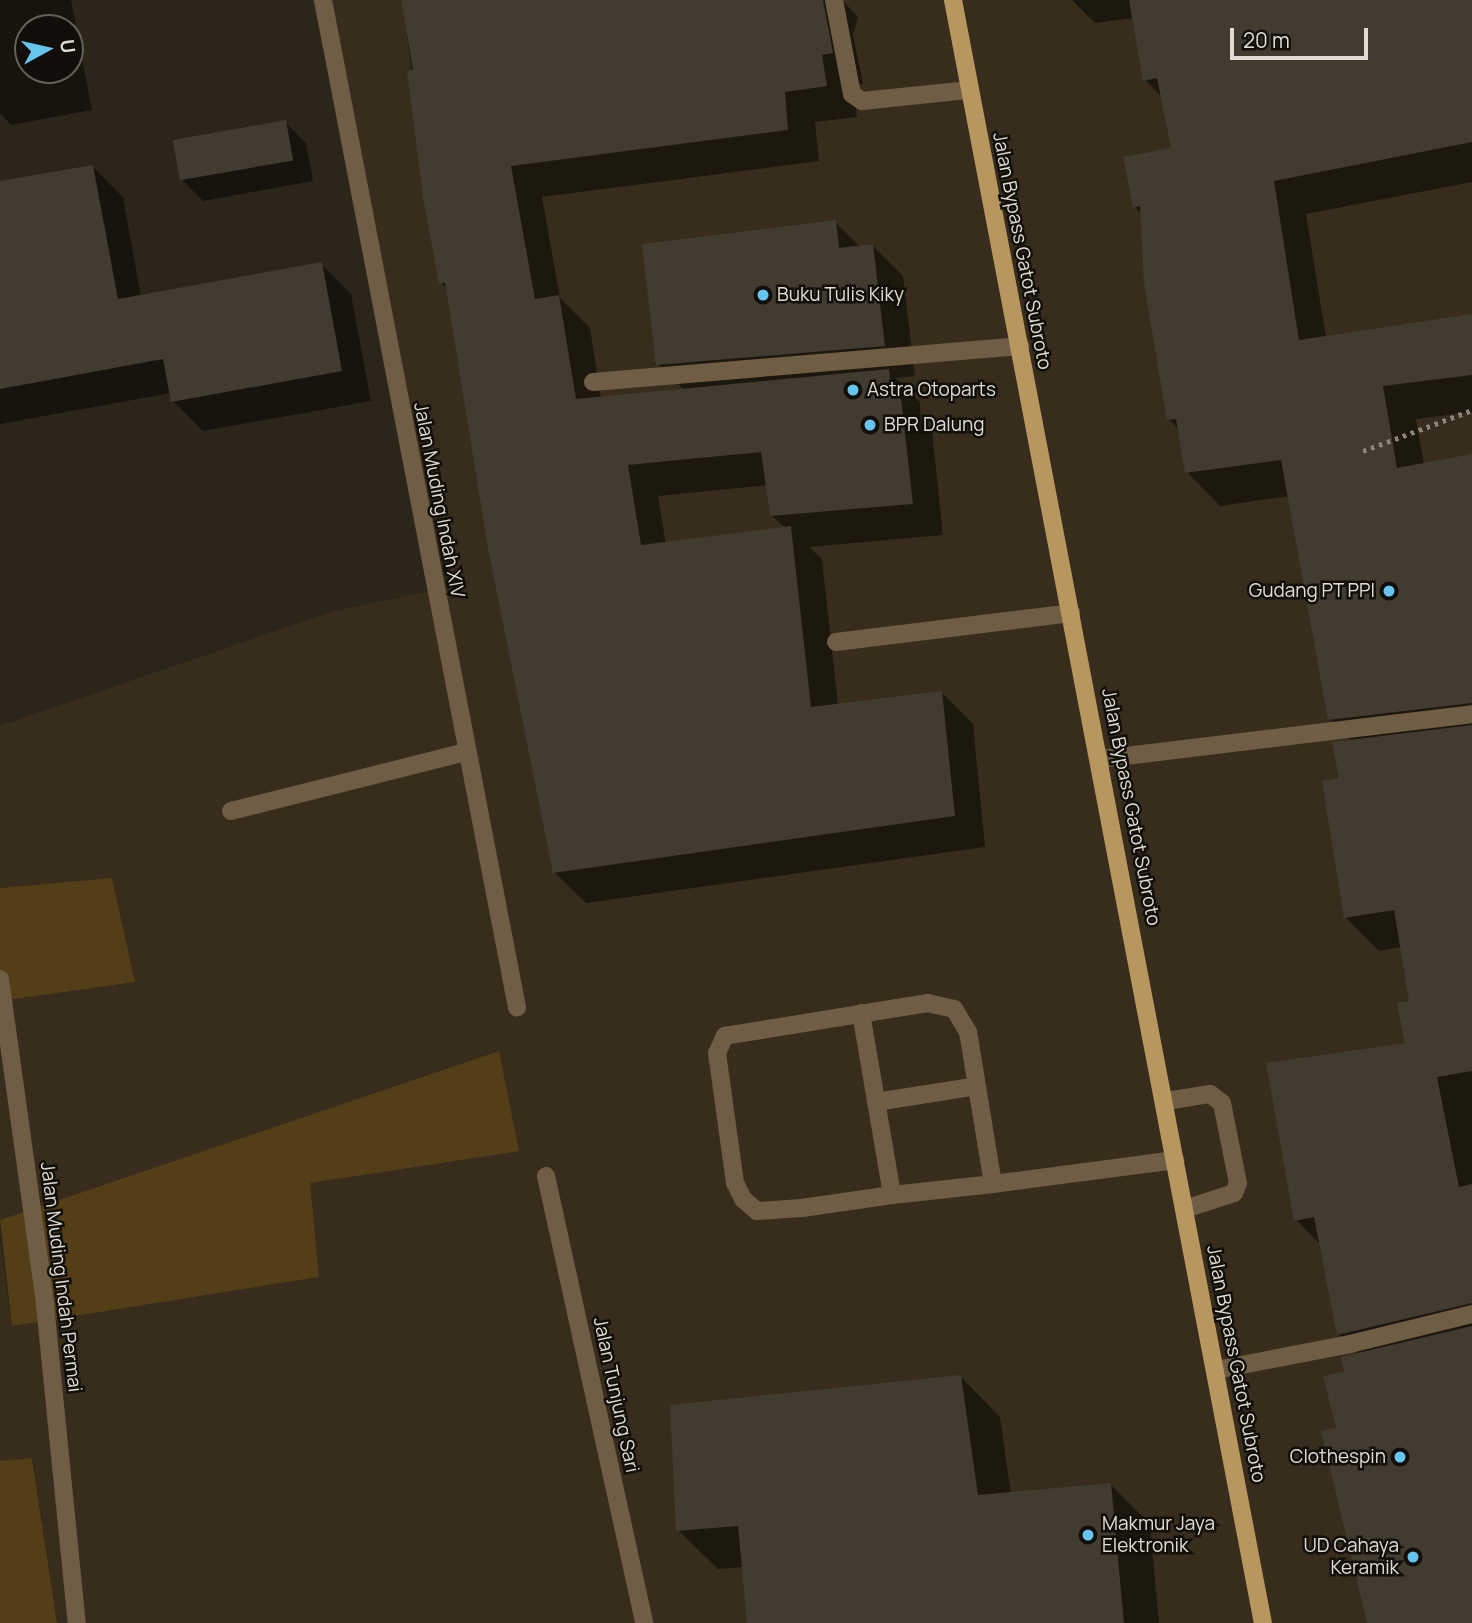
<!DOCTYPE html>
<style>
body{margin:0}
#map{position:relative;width:1472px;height:1623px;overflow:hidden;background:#2c251a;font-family:Manrope,sans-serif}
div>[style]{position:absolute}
.built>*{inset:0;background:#382d1c}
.green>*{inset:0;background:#533e18}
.shadow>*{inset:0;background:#0007}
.building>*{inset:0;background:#423b2f;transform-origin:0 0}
.path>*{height:4.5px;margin-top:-2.25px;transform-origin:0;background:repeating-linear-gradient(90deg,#8b857c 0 3.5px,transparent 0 8.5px)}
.service>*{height:18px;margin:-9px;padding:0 9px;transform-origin:9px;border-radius:9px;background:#6f5e45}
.minor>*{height:18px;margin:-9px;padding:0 9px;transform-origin:9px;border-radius:9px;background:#6f5e45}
.primary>*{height:18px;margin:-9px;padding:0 9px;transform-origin:9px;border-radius:9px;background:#b8965f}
.dots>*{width:19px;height:19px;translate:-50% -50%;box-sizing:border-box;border:4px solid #120f0a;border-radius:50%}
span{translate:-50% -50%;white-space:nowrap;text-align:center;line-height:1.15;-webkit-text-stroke:5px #120f0a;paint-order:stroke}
.street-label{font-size:19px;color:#e0dbd4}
.poi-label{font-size:19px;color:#e0dbd4}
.left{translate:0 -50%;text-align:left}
.right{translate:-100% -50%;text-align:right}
.north{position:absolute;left:14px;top:14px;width:70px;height:70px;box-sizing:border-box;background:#120f0a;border:2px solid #64615b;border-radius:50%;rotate:82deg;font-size:19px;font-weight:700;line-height:28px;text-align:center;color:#e0dbd4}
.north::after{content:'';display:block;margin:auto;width:24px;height:32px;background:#65c5ee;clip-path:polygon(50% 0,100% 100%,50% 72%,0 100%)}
.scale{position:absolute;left:1230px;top:28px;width:138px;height:32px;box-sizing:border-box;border:4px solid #e0dbd4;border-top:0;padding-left:9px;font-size:21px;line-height:24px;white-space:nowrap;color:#e0dbd4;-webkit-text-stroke:5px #120f0a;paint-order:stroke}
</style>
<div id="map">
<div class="built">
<i style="clip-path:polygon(312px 0,1472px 0,1472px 1623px,57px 1623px,33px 1459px,0 1461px,0 1242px,12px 1325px,319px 1277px,309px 1183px,499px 1051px,0 1220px,0 1001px,135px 982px,112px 878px,0 888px,0 726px,334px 611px,450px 587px,418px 474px)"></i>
</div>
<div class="green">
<i style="clip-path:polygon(112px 878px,135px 982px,0 1001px,0 888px)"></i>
<i style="clip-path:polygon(499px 1051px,519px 1151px,310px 1183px,319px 1277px,12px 1326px,0 1220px)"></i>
<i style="clip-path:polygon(32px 1458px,57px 1623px,0 1623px,0 1461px)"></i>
</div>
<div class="shadow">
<i style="clip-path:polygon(evenodd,0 0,71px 0,92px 110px,11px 125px,0 113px,0 0,28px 28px,70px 28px,70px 70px,28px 70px,28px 28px)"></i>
<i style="clip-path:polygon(evenodd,402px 0,842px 0,858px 17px,853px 35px,863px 84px,853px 86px,857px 117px,815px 122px,819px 161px,542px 197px,560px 298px,590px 328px,601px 398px,684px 390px,658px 364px,835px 222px,860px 247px,872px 245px,903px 276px,915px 376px,896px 378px,920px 402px,921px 421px,932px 431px,943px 535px,809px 547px,822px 559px,838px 705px,941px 692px,973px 724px,985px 847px,586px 903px,554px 872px,448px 290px,441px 283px,402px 0,768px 485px,772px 516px,785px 528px,666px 544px,658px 496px,768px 485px)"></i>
<i style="clip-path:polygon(1072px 0,1472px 0,1472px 182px,1306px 214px,1326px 337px,1472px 316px,1472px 412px,1416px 419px,1424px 465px,1472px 456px,1472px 1623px,1369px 1623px,1338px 1429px,1346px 1374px,1359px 1355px,1338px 1334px,1321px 1245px,1296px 1220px,1407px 1044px,1411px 1002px,1402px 947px,1379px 951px,1345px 917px,1341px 780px,1353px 742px,1330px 719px,1290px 496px,1220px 506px,1187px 472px,1179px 430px,1169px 419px,1142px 215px,1135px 207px,1173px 149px,1163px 98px,1145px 80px,1134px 18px,1095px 23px)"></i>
<i style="clip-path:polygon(285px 122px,306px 143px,313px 181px,203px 201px,182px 180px)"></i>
<i style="clip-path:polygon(93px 167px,123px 197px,141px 297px,321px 264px,351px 294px,371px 401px,203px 431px,173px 401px,171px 393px,0 424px,0 183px)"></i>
<i style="clip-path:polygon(961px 1377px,1000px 1417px,1011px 1494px,1110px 1484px,1150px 1524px,1159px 1623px,748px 1623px,744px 1567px,718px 1569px,678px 1530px)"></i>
</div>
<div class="building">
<i style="clip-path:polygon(401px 0,823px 0,833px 53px,822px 55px,827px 86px,785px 92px,788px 130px,511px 166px,535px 299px,559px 295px,576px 399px,889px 369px,892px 399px,901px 398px,913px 504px,770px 516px,761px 452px,628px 465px,641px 545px,791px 526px,811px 707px,942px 691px,955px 816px,553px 873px,488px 548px,445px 283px,439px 284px,423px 197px,407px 71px,413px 70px)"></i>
<i style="clip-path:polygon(1129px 0,1472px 0,1472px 142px,1274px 181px,1299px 340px,1472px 314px,1472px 375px,1383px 386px,1397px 468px,1472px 454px,1472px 703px,1328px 720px,1281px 460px,1185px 473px,1176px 419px,1167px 420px,1144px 283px,1140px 206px,1133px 208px,1123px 157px,1171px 148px,1157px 78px,1143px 81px)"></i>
<i style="left:286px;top:120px;width:41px;height:115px;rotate:80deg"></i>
<i style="clip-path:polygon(93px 165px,118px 299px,322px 262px,342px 371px,171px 402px,163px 359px,0 389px,0 181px)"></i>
<i style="clip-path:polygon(836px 220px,839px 248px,873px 244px,885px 346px,656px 365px,642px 244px)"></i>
<i style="clip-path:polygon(1472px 725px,1472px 1071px,1437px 1077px,1459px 1187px,1472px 1184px,1472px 1303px,1337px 1335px,1314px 1217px,1294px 1221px,1266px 1063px,1405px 1043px,1397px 1003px,1409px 1001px,1394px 910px,1344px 918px,1322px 781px,1339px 778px,1332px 742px)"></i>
<i style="clip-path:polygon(1472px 1326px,1472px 1623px,1367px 1623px,1321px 1431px,1336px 1428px,1323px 1376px,1344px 1372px,1341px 1357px)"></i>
<i style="clip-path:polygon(961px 1375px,978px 1495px,1111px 1483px,1124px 1623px,747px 1623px,738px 1526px,676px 1531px,670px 1405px)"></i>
</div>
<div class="path">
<i style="left:1363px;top:451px;width:116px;rotate:-20.6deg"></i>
</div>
<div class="service">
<i style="left:834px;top:0;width:96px;rotate:79.2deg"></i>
<i style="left:852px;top:94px;width:12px;rotate:35deg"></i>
<i style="left:862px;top:101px;width:108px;rotate:-5.9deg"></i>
<i style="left:593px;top:382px;width:429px;rotate:-4.8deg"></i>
<i style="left:836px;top:642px;width:237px;rotate:-7deg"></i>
<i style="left:1101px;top:759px;width:374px;rotate:-6.9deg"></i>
<i style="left:861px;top:1013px;width:185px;rotate:80.3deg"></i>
<i style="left:1166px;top:1101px;width:45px;rotate:-9deg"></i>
<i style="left:1210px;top:1094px;width:15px;rotate:37deg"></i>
<i style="left:1222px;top:1103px;width:82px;rotate:78.7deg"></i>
<i style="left:1238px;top:1183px;width:11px;rotate:112deg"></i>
<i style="left:1234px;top:1193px;width:52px;rotate:161.9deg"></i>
<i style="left:876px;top:1102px;width:102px;rotate:-9deg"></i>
<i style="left:993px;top:1184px;width:154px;rotate:-99.3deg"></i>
<i style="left:968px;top:1032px;width:27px;rotate:-121deg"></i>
<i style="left:954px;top:1009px;width:27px;rotate:-167deg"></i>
<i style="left:928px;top:1003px;width:206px;rotate:170.8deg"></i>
<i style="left:725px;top:1036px;width:19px;rotate:115deg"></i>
<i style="left:717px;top:1053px;width:131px;rotate:82.1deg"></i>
<i style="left:735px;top:1183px;width:18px;rotate:63deg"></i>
<i style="left:743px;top:1199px;width:18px;rotate:41deg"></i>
<i style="left:757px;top:1211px;width:45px;rotate:-3.8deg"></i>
<i style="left:802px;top:1208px;width:91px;rotate:-8.2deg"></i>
<i style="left:892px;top:1195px;width:102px;rotate:-6.2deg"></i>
<i style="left:993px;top:1184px;width:184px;rotate:-7.5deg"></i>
<i style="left:1216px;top:1370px;width:136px;rotate:-11deg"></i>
<i style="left:1350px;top:1344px;width:126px;rotate:-13.8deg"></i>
</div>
<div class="minor">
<i style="left:323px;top:0;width:1026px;rotate:79.1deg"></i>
<i style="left:231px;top:811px;width:242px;rotate:-14.1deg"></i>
<i style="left:0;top:979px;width:329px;rotate:82.1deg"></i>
<i style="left:45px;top:1305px;width:320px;rotate:84.3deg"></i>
<i style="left:546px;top:1176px;width:458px;rotate:77.6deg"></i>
</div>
<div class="primary">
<i style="left:953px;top:0;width:1652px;rotate:79.19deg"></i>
</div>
<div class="dots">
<i style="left:763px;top:295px;background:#65c5ee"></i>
<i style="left:853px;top:390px;background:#65c5ee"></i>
<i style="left:870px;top:425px;background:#65c5ee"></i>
<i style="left:1389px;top:591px;background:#65c5ee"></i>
<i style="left:1400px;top:1457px;background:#65c5ee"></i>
<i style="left:1088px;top:1535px;background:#65c5ee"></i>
<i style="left:1413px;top:1557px;background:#65c5ee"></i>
</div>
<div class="street-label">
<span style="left:1022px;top:251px;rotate:79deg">Jalan Bypass Gatot Subroto</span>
<span style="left:439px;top:500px;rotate:79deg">Jalan Muding Indah XIV</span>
<span style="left:1131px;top:807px;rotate:79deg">Jalan Bypass Gatot Subroto</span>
<span style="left:61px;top:1277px;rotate:83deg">Jalan Muding Indah Permai</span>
<span style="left:1236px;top:1364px;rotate:79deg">Jalan Bypass Gatot Subroto</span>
<span style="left:616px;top:1395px;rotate:78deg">Jalan Tunjung Sari</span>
</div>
<div class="poi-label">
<span class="left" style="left:777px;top:295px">Buku Tulis Kiky</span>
<span class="left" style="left:867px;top:390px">Astra Otoparts</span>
<span class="left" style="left:884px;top:425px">BPR Dalung</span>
<span class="right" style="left:1375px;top:591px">Gudang PT PPI</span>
<span class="right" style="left:1386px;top:1457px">Clothespin</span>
<span class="left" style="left:1102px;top:1535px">Makmur Jaya<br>Elektronik</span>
<span class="right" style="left:1399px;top:1557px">UD Cahaya<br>Keramik</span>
</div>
<div class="north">U</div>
<div class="scale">20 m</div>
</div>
